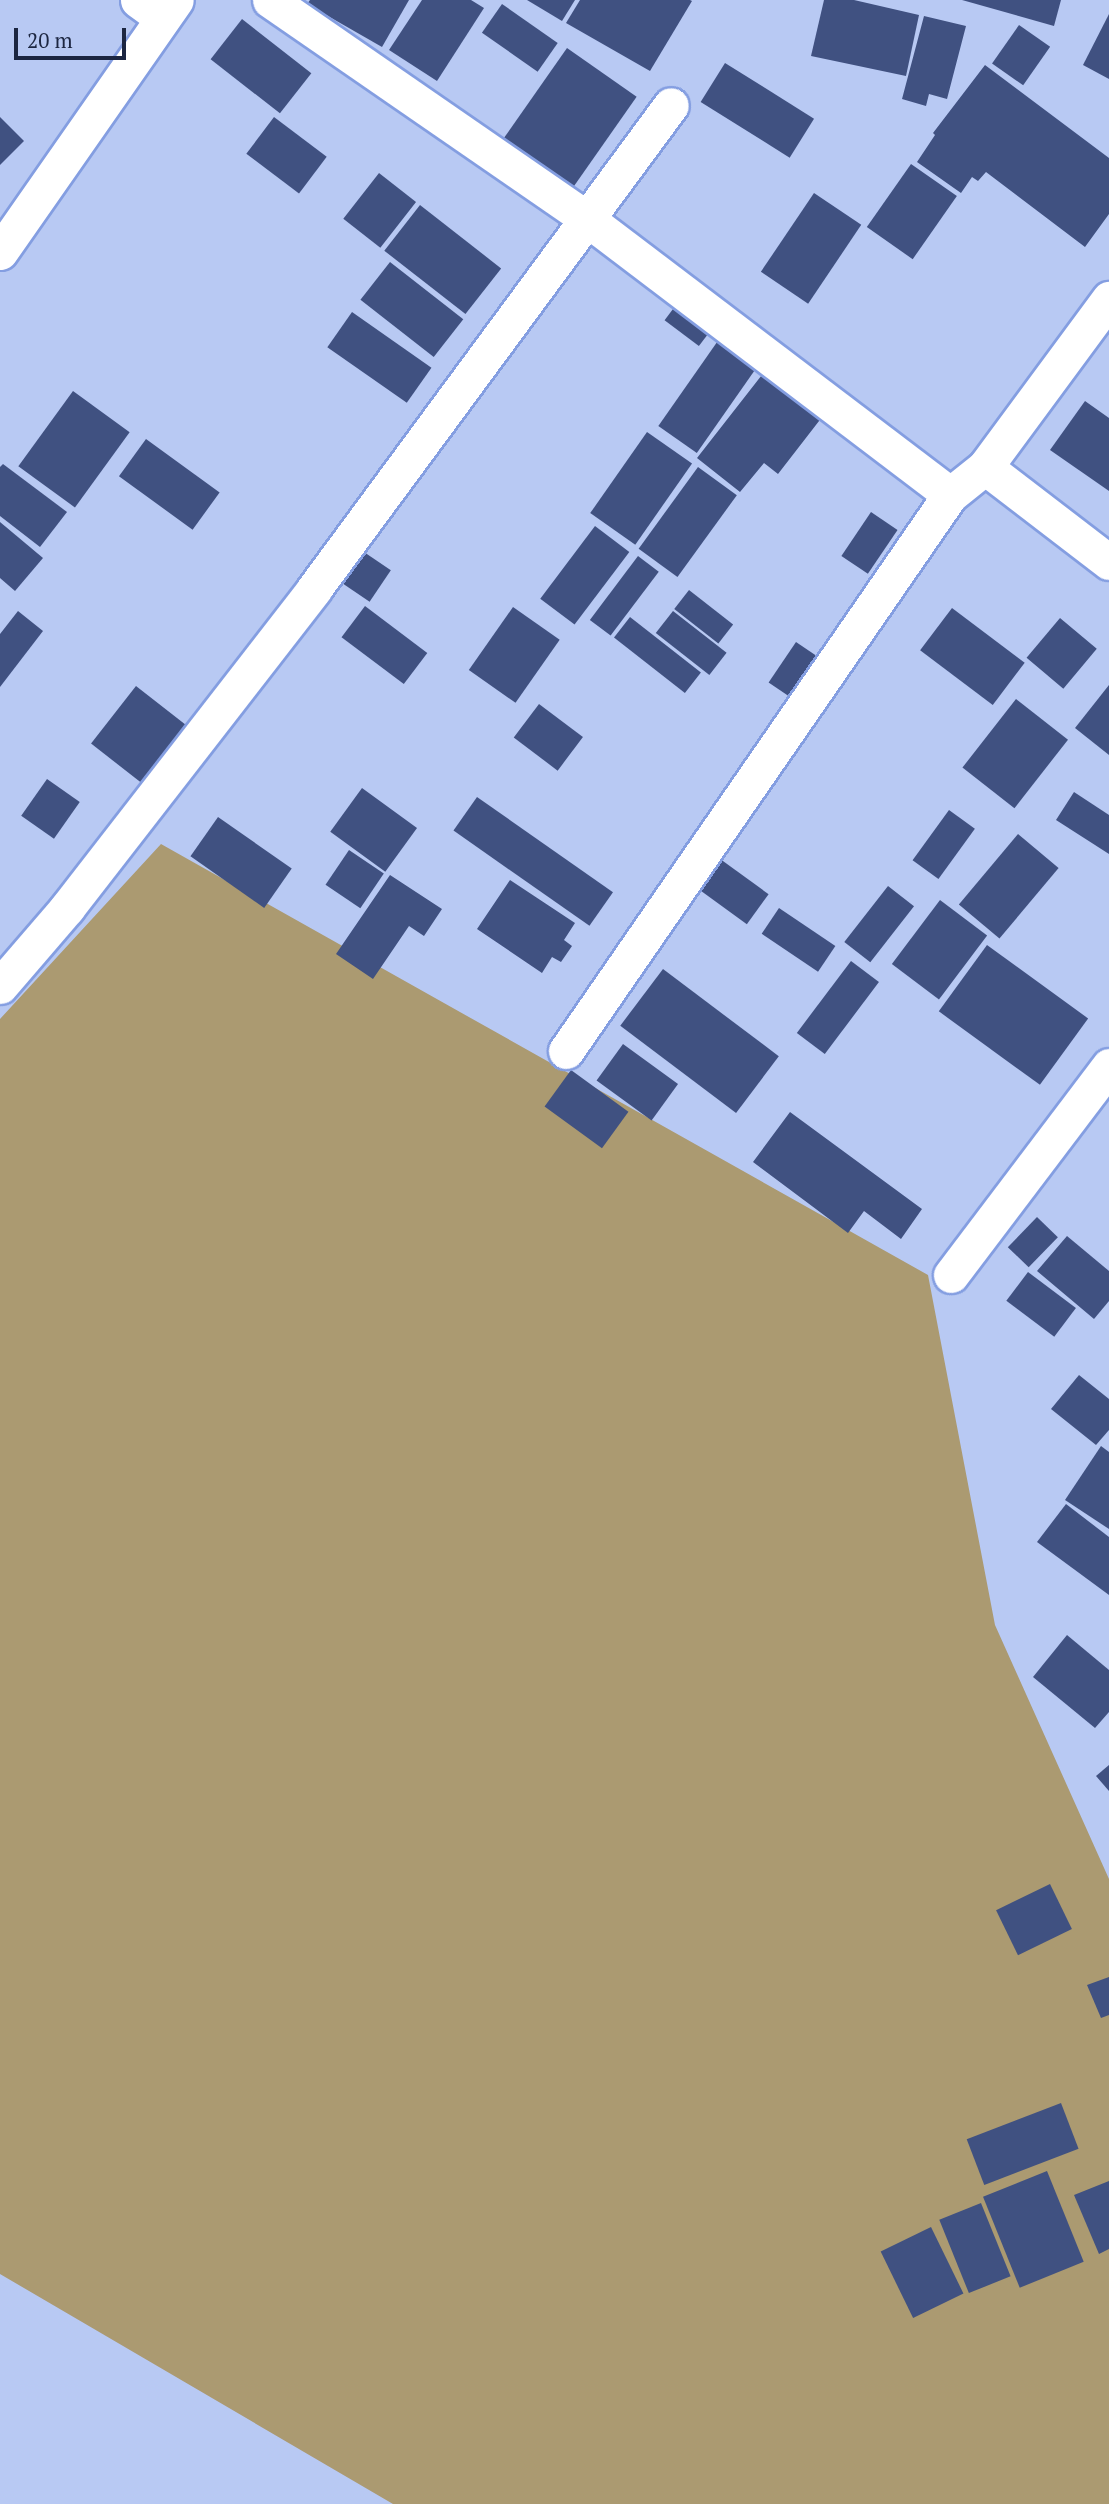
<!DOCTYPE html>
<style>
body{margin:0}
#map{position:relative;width:1109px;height:2504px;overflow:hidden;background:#b8c9f3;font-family:"PT Serif",serif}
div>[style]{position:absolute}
.green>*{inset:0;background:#ab9a71}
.building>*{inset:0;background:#405181;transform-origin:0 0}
.roads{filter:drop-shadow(2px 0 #849ee1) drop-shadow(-2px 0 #849ee1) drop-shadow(0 2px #849ee1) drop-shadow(0 -2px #849ee1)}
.street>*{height:35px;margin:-17.5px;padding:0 17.5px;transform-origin:17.5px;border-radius:17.5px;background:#fff}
span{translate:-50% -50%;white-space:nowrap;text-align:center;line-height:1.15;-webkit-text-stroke:7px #b8c9f3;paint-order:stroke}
.scale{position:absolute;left:14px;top:28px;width:112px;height:32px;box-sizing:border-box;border:4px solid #1c2641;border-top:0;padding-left:9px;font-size:21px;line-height:24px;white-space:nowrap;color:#1c2641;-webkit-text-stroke:5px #b8c9f3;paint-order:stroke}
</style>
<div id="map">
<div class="green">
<i style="clip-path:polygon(161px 844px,928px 1275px,995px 1625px,1109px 1879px,1109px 2504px,393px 2504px,0 2274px,0 1019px)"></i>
</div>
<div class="building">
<i style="clip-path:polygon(310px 0,409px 0,382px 47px,307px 4px)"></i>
<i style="clip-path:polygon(422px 0,471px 0,484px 8px,437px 81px,389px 50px)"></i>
<i style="clip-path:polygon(527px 0,575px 0,562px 21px)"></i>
<i style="clip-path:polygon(580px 0,690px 0,692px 1px,650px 71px,566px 23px)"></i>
<i style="clip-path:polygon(824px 0,854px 0,919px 15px,906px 76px,811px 56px)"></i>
<i style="clip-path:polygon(962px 0,1061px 0,1054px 26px)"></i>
<i style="left:502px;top:4px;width:68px;height:35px;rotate:35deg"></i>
<i style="clip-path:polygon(1109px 14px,1109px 79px,1083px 65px)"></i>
<i style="clip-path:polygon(924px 16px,966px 26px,947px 99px,929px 94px,926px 106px,902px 99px)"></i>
<i style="left:242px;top:19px;width:88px;height:51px;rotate:38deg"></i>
<i style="left:1019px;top:25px;width:38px;height:47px;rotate:35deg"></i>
<i style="left:567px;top:48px;width:85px;height:110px;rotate:35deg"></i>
<i style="left:725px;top:63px;width:105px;height:46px;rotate:32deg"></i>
<i style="clip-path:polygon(985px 65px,1109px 158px,1109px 214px,1085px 247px,986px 172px,978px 181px,972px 177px,961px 193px,917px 162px,935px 135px,933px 133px)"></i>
<i style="clip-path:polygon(0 117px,24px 141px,0 165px)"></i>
<i style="left:274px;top:117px;width:66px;height:46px;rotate:37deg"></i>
<i style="left:911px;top:164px;width:56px;height:77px;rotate:35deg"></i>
<i style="left:379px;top:173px;width:47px;height:58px;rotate:38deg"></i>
<i style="left:814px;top:193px;width:57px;height:95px;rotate:34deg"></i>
<i style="left:420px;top:205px;width:103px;height:58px;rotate:38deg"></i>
<i style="left:390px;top:262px;width:93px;height:48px;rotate:38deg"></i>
<i style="left:679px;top:301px;width:43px;height:24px;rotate:37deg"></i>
<i style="left:352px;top:312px;width:97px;height:43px;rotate:35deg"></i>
<i style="left:722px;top:335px;width:47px;height:111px;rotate:35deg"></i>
<i style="clip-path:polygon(768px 367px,826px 412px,778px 474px,764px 463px,740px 492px,697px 458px)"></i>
<i style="left:73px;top:391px;width:70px;height:93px;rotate:36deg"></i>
<i style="clip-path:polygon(1085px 401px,1109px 418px,1109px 491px,1050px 450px)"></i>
<i style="left:647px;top:432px;width:55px;height:99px;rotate:35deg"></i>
<i style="left:146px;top:439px;width:91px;height:46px;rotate:36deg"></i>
<i style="clip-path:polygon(3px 464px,67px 512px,40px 547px,0 516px,0 467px)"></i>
<i style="left:698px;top:467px;width:48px;height:101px;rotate:36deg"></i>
<i style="left:871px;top:512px;width:32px;height:53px;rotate:34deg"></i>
<i style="clip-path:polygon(0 522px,43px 558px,15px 591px,0 578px)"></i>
<i style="left:595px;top:526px;width:43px;height:91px;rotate:37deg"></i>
<i style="left:361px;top:550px;width:36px;height:38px;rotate:34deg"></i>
<i style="left:638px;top:556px;width:26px;height:80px;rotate:37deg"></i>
<i style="left:689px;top:590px;width:56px;height:24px;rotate:38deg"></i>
<i style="left:365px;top:606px;width:78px;height:39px;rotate:37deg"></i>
<i style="left:513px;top:607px;width:57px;height:77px;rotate:35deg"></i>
<i style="left:952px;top:608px;width:91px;height:53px;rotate:37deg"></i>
<i style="clip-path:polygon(18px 611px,43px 631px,0 687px,0 634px)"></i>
<i style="left:673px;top:611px;width:68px;height:28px;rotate:38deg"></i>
<i style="left:630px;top:617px;width:90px;height:26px;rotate:38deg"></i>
<i style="left:1060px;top:618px;width:48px;height:52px;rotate:40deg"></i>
<i style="left:796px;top:642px;width:29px;height:49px;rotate:34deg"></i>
<i style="clip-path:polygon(1109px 685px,1109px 755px,1075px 728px)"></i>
<i style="left:136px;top:686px;width:65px;height:73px;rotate:38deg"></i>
<i style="left:1016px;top:699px;width:66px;height:87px;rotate:38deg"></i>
<i style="left:539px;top:704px;width:55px;height:42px;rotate:37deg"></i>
<i style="left:47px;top:779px;width:40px;height:45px;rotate:35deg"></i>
<i style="left:362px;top:788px;width:68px;height:54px;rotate:36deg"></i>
<i style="clip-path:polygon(1074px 792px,1109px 815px,1109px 854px,1056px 820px)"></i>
<i style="left:477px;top:797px;width:166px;height:41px;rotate:35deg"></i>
<i style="left:949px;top:810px;width:32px;height:62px;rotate:36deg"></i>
<i style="left:218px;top:817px;width:90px;height:48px;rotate:35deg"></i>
<i style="left:1018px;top:834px;width:53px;height:92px;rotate:40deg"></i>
<i style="left:349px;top:850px;width:42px;height:42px;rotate:34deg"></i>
<i style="left:716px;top:856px;width:65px;height:37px;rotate:36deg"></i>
<i style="clip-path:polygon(390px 875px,442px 909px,424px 936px,409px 926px,373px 979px,336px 954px)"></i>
<i style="clip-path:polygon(510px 880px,575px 923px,564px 940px,572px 946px,561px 962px,552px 957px,542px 973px,477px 929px)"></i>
<i style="left:888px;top:886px;width:33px;height:71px;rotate:38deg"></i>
<i style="left:940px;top:900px;width:59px;height:80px;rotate:37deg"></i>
<i style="left:779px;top:908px;width:68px;height:31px;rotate:34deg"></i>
<i style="left:987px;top:945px;width:125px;height:82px;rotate:36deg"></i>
<i style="left:851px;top:961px;width:35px;height:90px;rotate:37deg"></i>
<i style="left:663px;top:969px;width:145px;height:71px;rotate:37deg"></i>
<i style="left:623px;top:1044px;width:68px;height:45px;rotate:36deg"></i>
<i style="left:571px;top:1070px;width:71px;height:45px;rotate:36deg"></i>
<i style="clip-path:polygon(790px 1112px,922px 1209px,901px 1239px,864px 1211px,848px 1233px,753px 1162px)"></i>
<i style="left:1037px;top:1217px;width:29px;height:42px;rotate:44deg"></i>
<i style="clip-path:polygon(1067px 1236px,1109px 1271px,1109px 1301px,1094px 1319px,1037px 1271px)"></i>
<i style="left:1028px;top:1272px;width:60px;height:36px;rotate:37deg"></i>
<i style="clip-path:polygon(1079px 1375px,1109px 1399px,1109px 1430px,1096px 1445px,1051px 1409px)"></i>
<i style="clip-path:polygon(1101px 1446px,1109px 1452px,1109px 1529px,1065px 1500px)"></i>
<i style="clip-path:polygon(1066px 1504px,1109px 1537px,1109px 1595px,1037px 1542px)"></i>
<i style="clip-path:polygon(1067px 1635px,1109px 1670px,1109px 1712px,1095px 1728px,1033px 1677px)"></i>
<i style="clip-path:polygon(1109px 1765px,1109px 1791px,1096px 1776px)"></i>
<i style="left:1050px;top:1884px;width:50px;height:60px;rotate:64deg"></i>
<i style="clip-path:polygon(1109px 1977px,1109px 2015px,1101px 2018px,1087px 1985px)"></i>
<i style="left:1061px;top:2103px;width:49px;height:101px;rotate:69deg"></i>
<i style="left:1047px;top:2171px;width:98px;height:69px;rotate:68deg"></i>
<i style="clip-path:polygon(1109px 2181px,1109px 2249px,1099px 2254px,1074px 2195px)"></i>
<i style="left:981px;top:2203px;width:79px;height:45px;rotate:68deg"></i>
<i style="left:931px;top:2227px;width:74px;height:56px;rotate:64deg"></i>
</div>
<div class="roads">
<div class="street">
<i style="left:138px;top:0;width:29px;rotate:36deg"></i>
<i style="left:270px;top:0;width:385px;rotate:34.6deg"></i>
<i style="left:587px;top:219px;width:456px;rotate:37.2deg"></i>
<i style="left:0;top:252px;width:307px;rotate:-55.1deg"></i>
<i style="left:985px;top:467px;width:156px;rotate:37.5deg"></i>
<i style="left:0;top:986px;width:103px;rotate:-49.3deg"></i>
<i style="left:67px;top:908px;width:403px;rotate:-52.2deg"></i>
<i style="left:314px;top:589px;width:601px;rotate:-53.59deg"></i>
<i style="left:566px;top:1051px;width:676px;rotate:-55.37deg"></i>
<i style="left:950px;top:495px;width:45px;rotate:-38.7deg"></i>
<i style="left:985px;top:467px;width:209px;rotate:-53.6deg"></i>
<i style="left:951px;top:1275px;width:262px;rotate:-52.9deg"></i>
</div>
</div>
<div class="scale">20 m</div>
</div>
